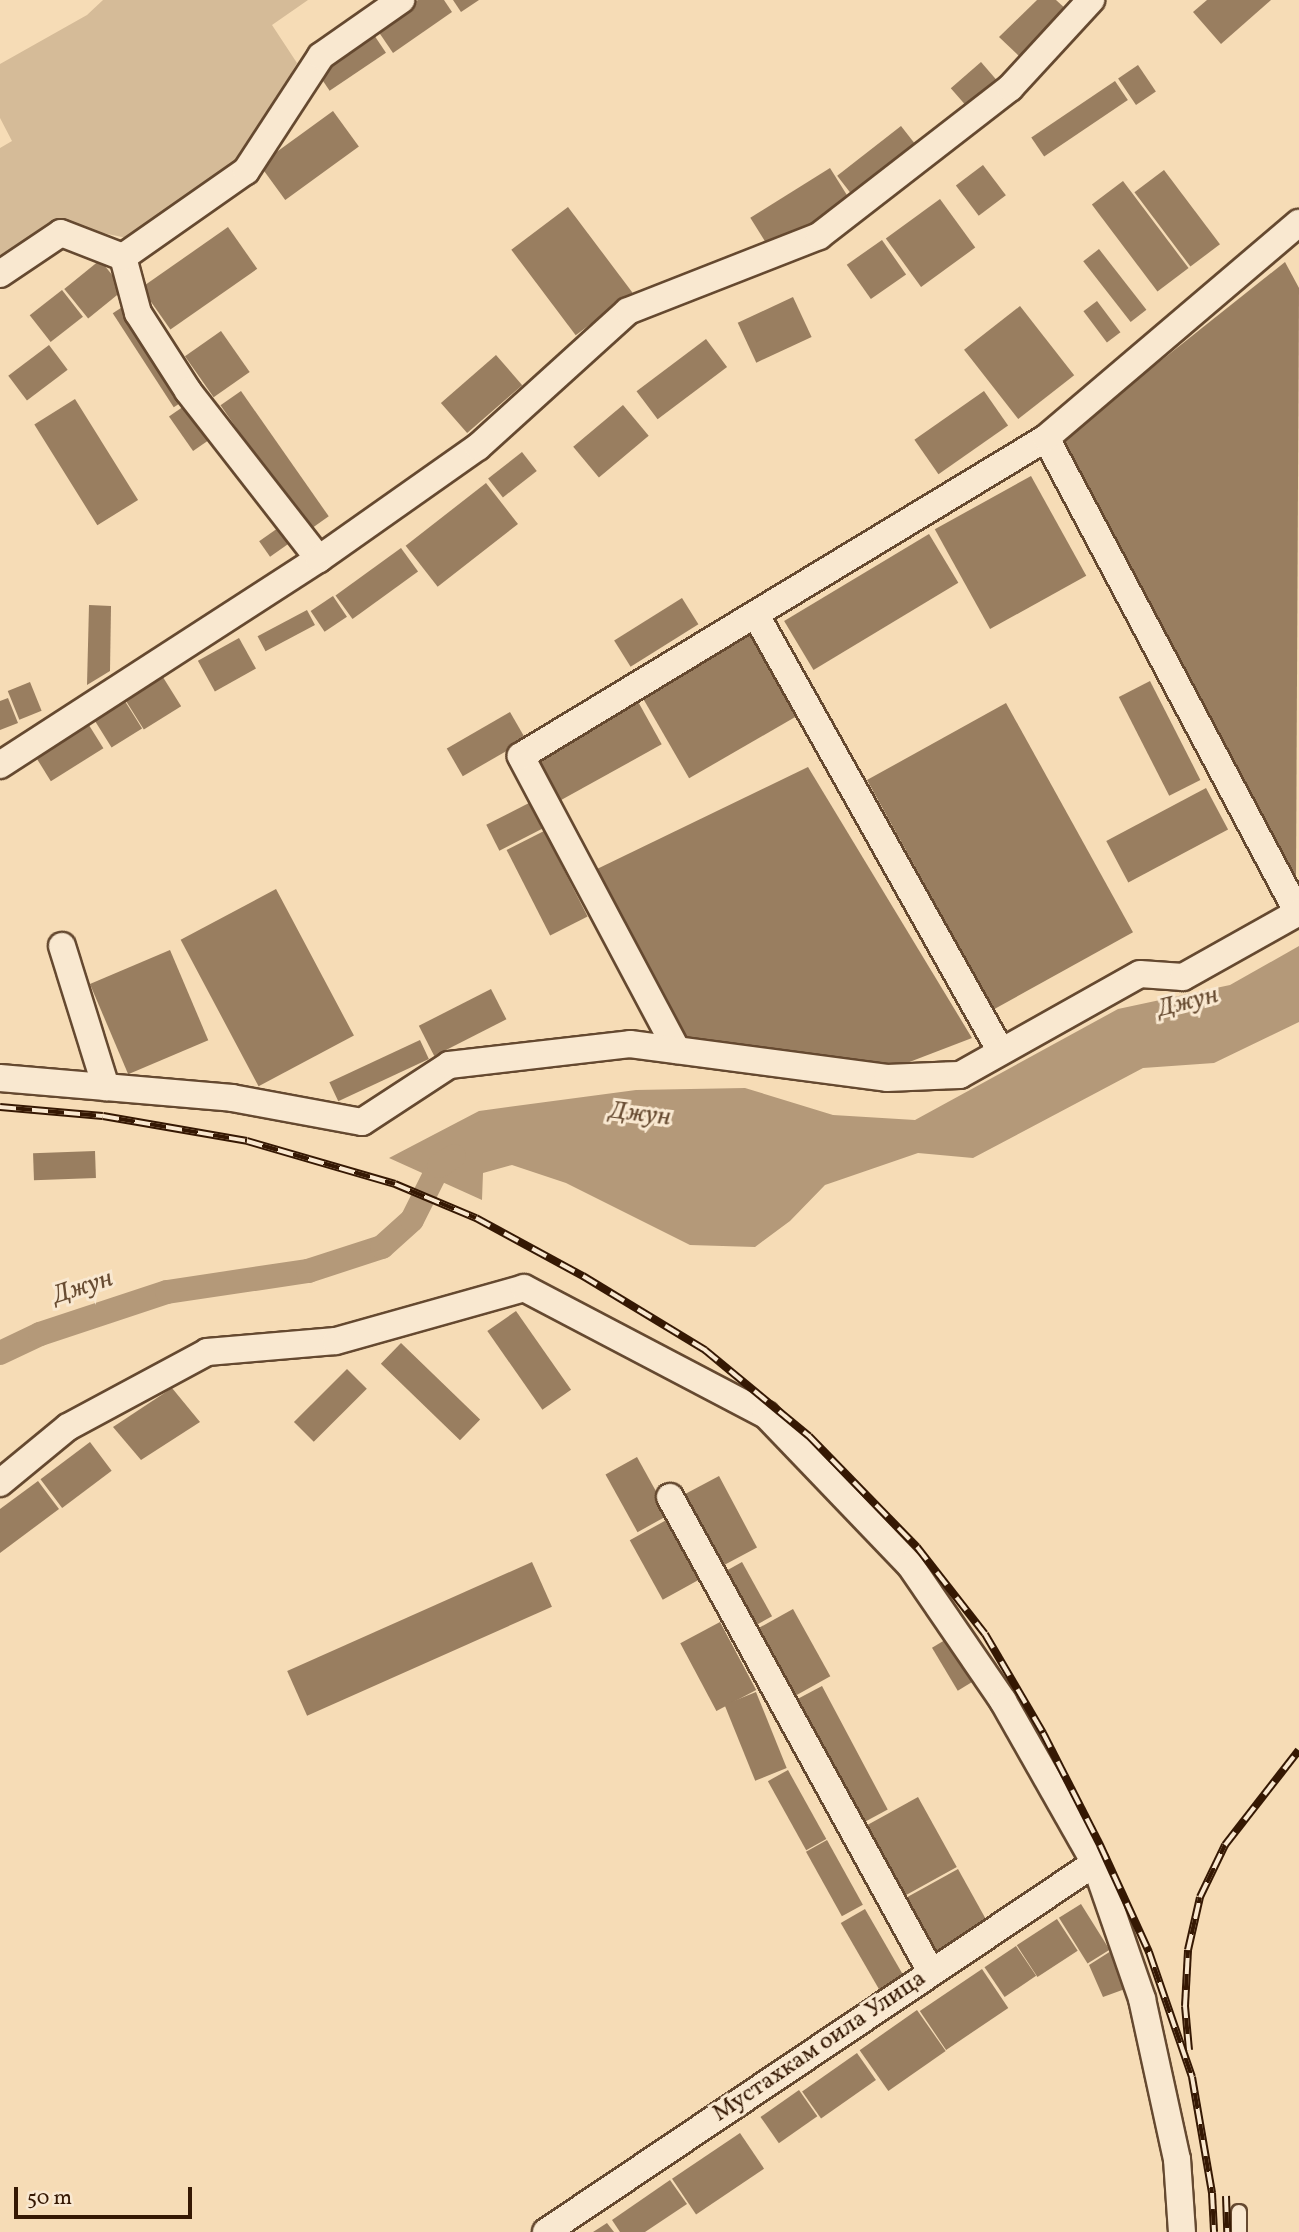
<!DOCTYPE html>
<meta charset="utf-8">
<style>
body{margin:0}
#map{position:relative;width:1299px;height:2232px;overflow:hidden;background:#f6dcb6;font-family:Vollkorn,serif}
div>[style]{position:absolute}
.green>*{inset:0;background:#d5bb98}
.water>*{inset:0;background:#b49979}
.canal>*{height:24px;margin:-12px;padding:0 12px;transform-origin:12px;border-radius:12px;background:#b49979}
.building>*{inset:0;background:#997e60;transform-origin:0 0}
.roads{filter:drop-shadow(2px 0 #654930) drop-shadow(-2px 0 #654930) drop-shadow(0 2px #654930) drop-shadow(0 -2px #654930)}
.lane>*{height:14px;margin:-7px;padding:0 7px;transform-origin:7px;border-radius:7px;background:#f9e8d0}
.street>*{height:26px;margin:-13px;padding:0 13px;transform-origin:13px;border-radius:13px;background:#f9e8d0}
.rail>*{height:8px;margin-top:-4px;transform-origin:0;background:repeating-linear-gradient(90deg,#f9e8d0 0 16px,#351803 0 32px);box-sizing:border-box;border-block:2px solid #351803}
span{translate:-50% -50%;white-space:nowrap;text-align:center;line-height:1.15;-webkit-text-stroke:6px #f9e8d0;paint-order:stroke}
.street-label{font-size:24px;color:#351803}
.water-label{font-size:26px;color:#684c32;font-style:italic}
.scale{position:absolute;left:14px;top:2187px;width:178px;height:32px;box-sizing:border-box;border:4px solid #351803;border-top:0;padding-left:9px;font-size:21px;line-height:24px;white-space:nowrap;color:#351803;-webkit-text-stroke:5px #f9e8d0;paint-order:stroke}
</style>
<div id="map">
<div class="green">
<i style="clip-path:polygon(103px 0,308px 0,272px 25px,297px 63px,234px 172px,127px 238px,49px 222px,0 257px,0 148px,12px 141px,0 118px,0 64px,87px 15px)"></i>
</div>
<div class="water">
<i style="clip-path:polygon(1299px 946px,1299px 1022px,1214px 1063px,1143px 1068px,973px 1158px,918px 1153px,825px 1185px,790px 1221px,755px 1247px,690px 1245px,566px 1183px,512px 1165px,483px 1173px,482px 1200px,389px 1158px,479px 1111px,636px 1090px,745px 1088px,833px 1115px,915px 1120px,1118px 1009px,1230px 985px)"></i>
</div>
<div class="canal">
<i style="left:0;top:1353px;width:44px;rotate:-25.4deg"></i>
<i style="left:40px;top:1334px;width:134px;rotate:-18.3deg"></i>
<i style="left:167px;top:1292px;width:143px;rotate:-8.5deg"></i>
<i style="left:308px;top:1271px;width:78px;rotate:-18deg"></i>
<i style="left:382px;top:1247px;width:40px;rotate:-42deg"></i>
<i style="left:412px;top:1220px;width:60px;rotate:-63.4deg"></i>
<i style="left:439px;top:1166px;width:18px;rotate:-34deg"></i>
</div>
<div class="building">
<i style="clip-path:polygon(418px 0,444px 0,452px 12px,393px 53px,376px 28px)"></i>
<i style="clip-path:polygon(453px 0,479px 0,461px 12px)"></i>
<i style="clip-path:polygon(1037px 0,1056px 0,1067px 10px,1020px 57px,999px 37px)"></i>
<i style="clip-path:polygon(1207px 0,1271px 0,1221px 44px,1193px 12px)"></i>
<i style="left:372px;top:32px;width:25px;height:68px;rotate:56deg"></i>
<i style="left:981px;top:62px;width:28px;height:40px;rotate:49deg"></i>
<i style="left:1138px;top:65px;width:32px;height:24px;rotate:56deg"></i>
<i style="left:1115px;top:81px;width:23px;height:101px;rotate:56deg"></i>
<i style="left:333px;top:111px;width:44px;height:91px;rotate:54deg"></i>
<i style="left:901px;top:126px;width:28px;height:81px;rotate:52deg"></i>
<i style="left:983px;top:165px;width:38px;height:34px;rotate:53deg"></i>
<i style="left:830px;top:168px;width:38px;height:94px;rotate:58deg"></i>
<i style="left:1164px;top:170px;width:93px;height:37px;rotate:53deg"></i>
<i style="left:1123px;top:181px;width:109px;height:39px;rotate:53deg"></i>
<i style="left:940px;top:199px;width:60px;height:67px;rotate:54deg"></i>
<i style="left:568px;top:207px;width:107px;height:71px;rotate:53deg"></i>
<i style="left:228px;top:227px;width:51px;height:106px;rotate:55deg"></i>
<i style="left:882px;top:240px;width:42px;height:43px;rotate:55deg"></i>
<i style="left:1099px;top:249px;width:77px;height:20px;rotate:52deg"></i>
<i style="left:100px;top:260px;width:38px;height:46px;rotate:51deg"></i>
<i style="clip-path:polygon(1285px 262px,1299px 288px,1296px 879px,1060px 441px)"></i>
<i style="left:62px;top:290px;width:34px;height:41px;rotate:52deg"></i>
<i style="left:793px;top:297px;width:44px;height:61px;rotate:65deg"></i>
<i style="left:1097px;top:301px;width:39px;height:17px;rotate:53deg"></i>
<i style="left:127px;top:304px;width:112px;height:17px;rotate:57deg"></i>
<i style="left:1020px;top:306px;width:88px;height:71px;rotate:52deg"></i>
<i style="left:221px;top:331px;width:50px;height:44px;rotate:55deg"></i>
<i style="left:706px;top:339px;width:35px;height:87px;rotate:53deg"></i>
<i style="left:49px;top:345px;width:31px;height:51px;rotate:53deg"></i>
<i style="left:496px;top:355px;width:40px;height:73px;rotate:49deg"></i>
<i style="left:241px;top:391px;width:153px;height:25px;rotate:55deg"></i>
<i style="left:984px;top:391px;width:42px;height:85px;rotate:55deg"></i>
<i style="left:75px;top:399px;width:119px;height:48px;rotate:58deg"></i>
<i style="left:187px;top:404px;width:42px;height:22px;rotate:55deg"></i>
<i style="left:623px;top:405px;width:40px;height:65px;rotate:50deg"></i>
<i style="left:522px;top:452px;width:24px;height:43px;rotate:52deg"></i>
<i style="left:1031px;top:476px;width:114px;height:110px;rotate:61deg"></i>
<i style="left:486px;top:483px;width:52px;height:102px;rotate:52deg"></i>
<i style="left:278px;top:528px;width:19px;height:23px;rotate:55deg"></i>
<i style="left:929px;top:534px;width:57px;height:169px;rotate:59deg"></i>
<i style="left:401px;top:548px;width:29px;height:81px;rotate:54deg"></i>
<i style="left:333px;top:596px;width:25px;height:27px;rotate:56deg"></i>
<i style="left:682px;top:598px;width:31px;height:80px;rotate:58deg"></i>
<i style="clip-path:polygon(89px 605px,111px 606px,110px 671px,87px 685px)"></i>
<i style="left:307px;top:610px;width:17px;height:56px;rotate:62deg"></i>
<i style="left:749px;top:634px;width:95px;height:124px;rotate:60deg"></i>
<i style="left:239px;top:638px;width:35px;height:47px;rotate:61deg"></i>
<i style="left:161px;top:674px;width:38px;height:44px;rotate:58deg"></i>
<i style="left:1150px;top:681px;width:111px;height:35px;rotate:63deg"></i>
<i style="left:30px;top:682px;width:31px;height:24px;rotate:68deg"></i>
<i style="clip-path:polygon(8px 698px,18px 723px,0 730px,0 701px)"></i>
<i style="left:123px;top:698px;width:36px;height:36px;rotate:58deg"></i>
<i style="left:636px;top:698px;width:53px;height:116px;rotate:61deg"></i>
<i style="left:1006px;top:703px;width:262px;height:159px;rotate:61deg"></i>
<i style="left:510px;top:712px;width:32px;height:73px;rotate:60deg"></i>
<i style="left:87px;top:722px;width:31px;height:62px;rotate:58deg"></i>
<i style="clip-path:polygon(808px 767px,972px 1038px,899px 1066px,684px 1039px,597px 869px)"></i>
<i style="left:1206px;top:788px;width:47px;height:113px;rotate:62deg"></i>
<i style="left:529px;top:803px;width:29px;height:48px;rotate:63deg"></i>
<i style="left:544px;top:831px;width:96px;height:42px;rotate:63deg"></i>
<i style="left:276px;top:889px;width:166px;height:108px;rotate:62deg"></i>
<i style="left:170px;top:950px;width:98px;height:87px;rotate:67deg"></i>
<i style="left:491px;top:989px;width:34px;height:81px;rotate:63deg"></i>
<i style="left:420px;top:1040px;width:21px;height:100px;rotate:65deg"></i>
<i style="left:95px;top:1151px;width:27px;height:62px;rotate:88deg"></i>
<i style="left:516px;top:1311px;width:96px;height:35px;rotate:55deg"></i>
<i style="left:401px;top:1343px;width:110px;height:29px;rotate:44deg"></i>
<i style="left:347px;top:1369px;width:28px;height:75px;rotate:45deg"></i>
<i style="clip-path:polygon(172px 1388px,200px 1422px,141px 1460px,113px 1427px)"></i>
<i style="left:90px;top:1442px;width:36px;height:62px;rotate:53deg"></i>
<i style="left:637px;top:1457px;width:66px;height:36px;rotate:61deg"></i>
<i style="left:719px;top:1476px;width:81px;height:42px;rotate:62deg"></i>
<i style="clip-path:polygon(38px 1481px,59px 1509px,0 1553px,0 1509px)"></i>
<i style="left:670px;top:1518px;width:68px;height:46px;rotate:61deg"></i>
<i style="left:532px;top:1562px;width:49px;height:268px;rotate:66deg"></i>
<i style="left:742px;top:1562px;width:62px;height:21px;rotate:61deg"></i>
<i style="left:793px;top:1609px;width:77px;height:43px;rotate:61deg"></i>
<i style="left:720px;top:1622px;width:77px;height:45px;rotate:62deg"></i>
<i style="left:950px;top:1637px;width:50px;height:21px;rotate:59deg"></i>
<i style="left:822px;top:1686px;width:140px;height:31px;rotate:62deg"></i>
<i style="left:756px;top:1692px;width:82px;height:34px;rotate:68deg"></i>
<i style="left:788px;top:1770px;width:79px;height:23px;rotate:61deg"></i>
<i style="left:918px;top:1797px;width:80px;height:63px;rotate:61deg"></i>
<i style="left:827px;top:1840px;width:74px;height:24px;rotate:61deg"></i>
<i style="left:958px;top:1869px;width:63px;height:63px;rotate:61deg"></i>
<i style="left:1081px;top:1904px;width:54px;height:26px;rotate:58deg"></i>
<i style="left:865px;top:1909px;width:78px;height:28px;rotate:60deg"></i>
<i style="left:1057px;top:1919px;width:38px;height:48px;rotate:57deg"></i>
<i style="left:1016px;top:1946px;width:36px;height:38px;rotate:56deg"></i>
<i style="clip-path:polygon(1111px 1951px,1125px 1989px,1103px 1997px,1089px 1965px)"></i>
<i style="left:982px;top:1969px;width:47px;height:75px;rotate:56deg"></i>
<i style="left:917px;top:2010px;width:50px;height:70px;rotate:55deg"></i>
<i style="left:857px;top:2053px;width:33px;height:67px;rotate:55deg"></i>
<i style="left:799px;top:2090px;width:32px;height:47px;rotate:55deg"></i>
<i style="left:740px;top:2133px;width:43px;height:82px;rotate:56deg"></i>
<i style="clip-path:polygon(670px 2180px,687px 2204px,645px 2232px,620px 2232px,612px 2220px)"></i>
<i style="clip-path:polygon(607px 2223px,614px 2232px,593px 2232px)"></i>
</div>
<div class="roads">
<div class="lane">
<i style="left:1239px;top:2212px;width:20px;rotate:90deg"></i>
</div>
<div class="street">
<i style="left:123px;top:257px;width:58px;rotate:75deg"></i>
<i style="left:138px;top:313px;width:93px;rotate:57.3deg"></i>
<i style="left:188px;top:391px;width:213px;rotate:52.1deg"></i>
<i style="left:0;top:274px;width:73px;rotate:-33.9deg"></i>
<i style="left:61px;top:233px;width:66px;rotate:21.2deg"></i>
<i style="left:123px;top:257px;width:150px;rotate:-35deg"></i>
<i style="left:246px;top:171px;width:137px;rotate:-56.9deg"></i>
<i style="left:321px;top:56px;width:98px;rotate:-35deg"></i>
<i style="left:1046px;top:438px;width:538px;rotate:62.05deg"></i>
<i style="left:757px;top:617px;width:498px;rotate:60.7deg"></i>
<i style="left:0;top:765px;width:380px;rotate:-32.9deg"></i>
<i style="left:319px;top:559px;width:194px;rotate:-35.2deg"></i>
<i style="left:478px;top:447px;width:202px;rotate:-42.2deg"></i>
<i style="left:628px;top:311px;width:205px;rotate:-21.4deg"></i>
<i style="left:819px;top:236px;width:242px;rotate:-37.8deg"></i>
<i style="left:1010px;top:88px;width:120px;rotate:-47.4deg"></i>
<i style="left:62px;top:946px;width:148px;rotate:72.7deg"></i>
<i style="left:677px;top:1050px;width:333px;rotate:-118deg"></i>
<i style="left:521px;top:756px;width:614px;rotate:-31.2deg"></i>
<i style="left:1046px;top:438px;width:332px;rotate:-40.4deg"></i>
<i style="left:0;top:1078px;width:233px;rotate:4.9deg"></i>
<i style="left:232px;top:1098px;width:132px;rotate:10.5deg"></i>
<i style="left:362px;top:1122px;width:104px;rotate:-33.2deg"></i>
<i style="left:449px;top:1065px;width:182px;rotate:-6.6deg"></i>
<i style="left:630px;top:1044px;width:259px;rotate:7.5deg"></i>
<i style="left:887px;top:1078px;width:73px;rotate:-2.4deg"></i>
<i style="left:960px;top:1075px;width:206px;rotate:-29.3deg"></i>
<i style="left:1140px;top:974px;width:43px;rotate:4deg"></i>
<i style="left:1183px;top:977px;width:133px;rotate:-29.3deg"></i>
<i style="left:0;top:1483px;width:88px;rotate:-39.5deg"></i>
<i style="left:68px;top:1427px;width:158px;rotate:-28.3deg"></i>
<i style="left:207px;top:1352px;width:129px;rotate:-4.9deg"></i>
<i style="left:336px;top:1341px;width:195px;rotate:-15.7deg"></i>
<i style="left:524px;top:1288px;width:273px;rotate:27.7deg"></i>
<i style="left:766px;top:1415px;width:208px;rotate:46.2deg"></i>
<i style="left:910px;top:1565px;width:165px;rotate:55.6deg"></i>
<i style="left:1003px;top:1701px;width:186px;rotate:60.4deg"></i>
<i style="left:1095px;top:1863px;width:144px;rotate:70.9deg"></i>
<i style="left:1142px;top:1999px;width:164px;rotate:77.7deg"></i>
<i style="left:1177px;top:2159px;width:73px;rotate:86.1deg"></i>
<i style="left:670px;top:1497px;width:542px;rotate:61.21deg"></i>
<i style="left:546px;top:2232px;width:661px;rotate:-33.91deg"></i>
</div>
</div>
<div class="rail">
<i style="left:0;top:1107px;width:103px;rotate:5deg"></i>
<i style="left:103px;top:1116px;width:146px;rotate:9.8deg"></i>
<i style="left:247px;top:1141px;width:154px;rotate:16.2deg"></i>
<i style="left:395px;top:1184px;width:88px;rotate:22.8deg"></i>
<i style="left:476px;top:1218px;width:122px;rotate:28.5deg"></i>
<i style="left:583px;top:1276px;width:143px;rotate:31.2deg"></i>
<i style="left:705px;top:1350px;width:135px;rotate:39.6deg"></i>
<i style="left:809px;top:1436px;width:155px;rotate:45.8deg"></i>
<i style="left:917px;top:1547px;width:110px;rotate:52deg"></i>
<i style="left:985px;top:1634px;width:115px;rotate:59.6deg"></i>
<i style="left:1043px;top:1733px;width:126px;rotate:63deg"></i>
<i style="left:1100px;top:1845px;width:118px;rotate:65.4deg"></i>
<i style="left:1149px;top:1952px;width:132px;rotate:71deg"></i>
<i style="left:1192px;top:2077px;width:118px;rotate:80.2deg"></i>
<i style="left:1212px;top:2193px;width:39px;rotate:87deg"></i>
<i style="left:1189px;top:2050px;width:44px;rotate:-95.2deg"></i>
<i style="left:1185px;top:2006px;width:56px;rotate:-86.9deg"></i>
<i style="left:1188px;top:1950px;width:54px;rotate:-77.2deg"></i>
<i style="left:1200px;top:1897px;width:58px;rotate:-64.3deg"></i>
<i style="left:1225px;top:1845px;width:120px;rotate:-52.1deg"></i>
<i style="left:1226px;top:2196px;width:36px;rotate:88deg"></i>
</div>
<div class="street-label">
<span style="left:820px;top:2047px;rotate:-34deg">Мустахкам оила Улица</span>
</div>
<div class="water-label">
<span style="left:1188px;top:1003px;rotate:-14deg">Джун</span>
<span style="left:640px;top:1115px;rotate:7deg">Джун</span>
<span style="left:83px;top:1288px;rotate:-18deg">Джун</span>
</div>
<div class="scale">50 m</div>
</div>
